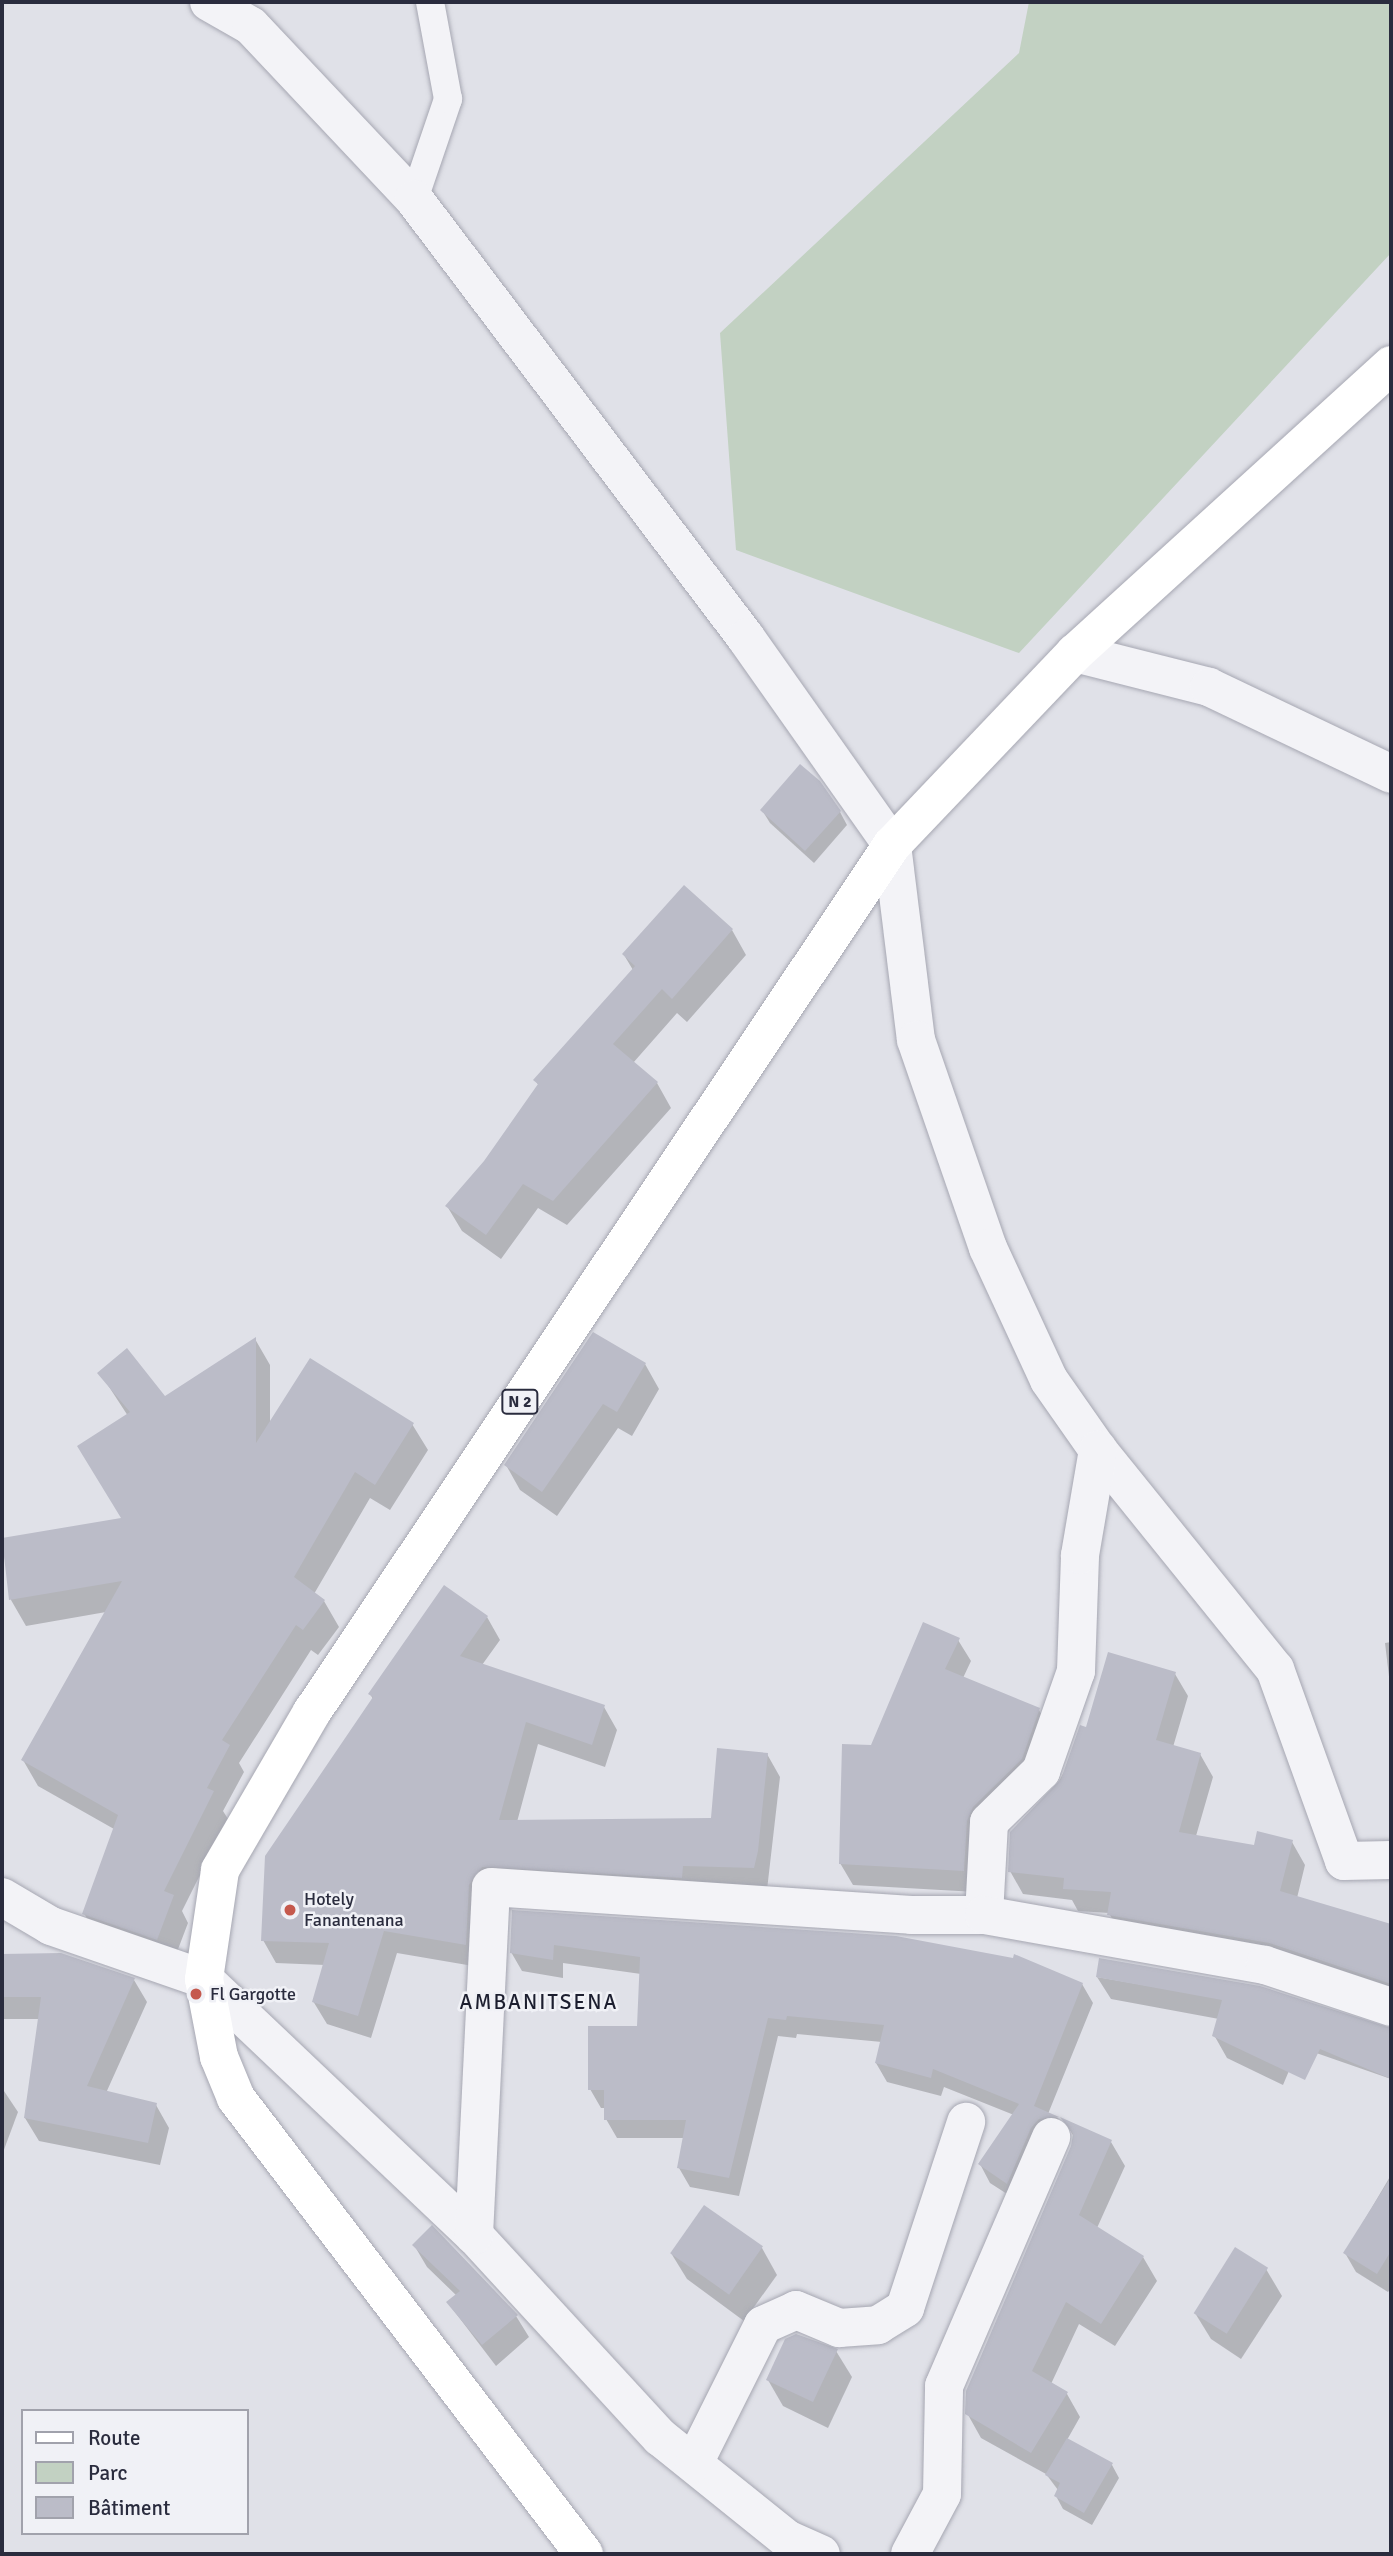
<!DOCTYPE html>
<html>
<head>
<meta charset="utf-8">
<style>
  body { margin:0 }
  #map { position:relative; width:1393px; height:2556px; overflow:hidden; background:#e0e1e8; font-family:Signika,sans-serif }
  div>[style] { position:absolute }
  .green>* { inset:0; background:#c2d1c2 }
  .shadow>* { inset:0; background:#0003 }
  .building>* { inset:0; background:#bbbcc8; transform-origin:0 0 }
  .roads { filter:drop-shadow(0 0 2px #a6a7b2) drop-shadow(0 0 2px #a6a7b2) }
  .lane>* { height:28px; margin:-14px; padding:0 14px; transform-origin:14px; border-radius:14px; background:#f3f3f7 }
  .street>* { height:38px; margin:-19px; padding:0 19px; transform-origin:19px; border-radius:19px; background:#f3f3f7 }
  .primary>* { height:38px; margin:-19px; padding:0 19px; transform-origin:19px; border-radius:19px; background:#fff }
  .dots>* { width:19px; height:19px; translate:-50% -50%; box-sizing:border-box; border:4px solid #f0f1f6; border-radius:50% }
  span { translate:-50% -50%; white-space:nowrap; text-align:center; line-height:1.15; -webkit-text-stroke:5px #f0f1f6; paint-order:stroke }
  .shield-label span { padding:2px 5px; background:#f0f1f6; border:2px solid; border-radius:5px; -webkit-text-stroke-width:0 }
  .shield-label { font-size:16px; color:#2a2c3e; font-weight:700 }
  .poi-label { font-size:18px; color:#2a2c3e }
  .left { translate:0 -50%; text-align:left }
  .quarter-label { font-size:21px; color:#1c1e2f; letter-spacing:2px }
  .frame { position:absolute; inset:0; border:4px solid #2a2c3e; pointer-events:none }
  .legend { position:absolute; left:21px; top:2409px; width:228px; height:126px; box-sizing:border-box; background:#f0f1f6; border:2px solid #a1a2ac; margin:0; padding:9px 12px; list-style:none; font-size:21px; color:#2a2c3e }
  .legend li { display:flex; align-items:center; gap:14px; height:35px }
  .legend b { width:35px; border:2px solid #a1a2ac }
</style>
</head>
<body>
<div id="map">
  <div class="green">
    <i style="clip-path:polygon(1029px 2px,1391px 2px,1391px 253px,1019px 653px,736px 550px,720px 333px,1019px 53px)"></i>
  </div>
  <div class="shadow">
    <i style="clip-path:polygon(762px 810px,840px 812px,847px 825px,814px 863px,770px 823px)"></i>
    <i style="clip-path:polygon(732px 930px,746px 955px,687px 1022px,677px 1013px,633px 1063px,657px 1083px,671px 1108px,567px 1225px,538px 1208px,501px 1259px,462px 1231px,447px 1206px,485px 1162px,539px 1086px,535px 1080px,633px 970px,624px 955px)"></i>
    <i style="clip-path:polygon(255px 1339px,270px 1365px,270px 1424px,412px 1424px,428px 1450px,390px 1510px,370px 1498px,314px 1594px,324px 1601px,339px 1627px,318px 1655px,311px 1650px,239px 1763px,244px 1772px,223px 1811px,228px 1819px,182px 1911px,188px 1923px,172px 1965px,99px 1940px,84px 1913px,114px 1829px,38px 1786px,23px 1760px,106px 1612px,26px 1626px,11px 1600px,2px 1540px,123px 1519px,128px 1416px,100px 1373px,165px 1398px)"></i>
    <i style="clip-path:polygon(645px 1364px,659px 1389px,632px 1436px,618px 1428px,557px 1516px,520px 1490px,506px 1465px)"></i>
    <i style="clip-path:polygon(487px 1617px,500px 1640px,482px 1665px,604px 1707px,617px 1730px,605px 1767px,538px 1744px,517px 1822px,712px 1820px,767px 1754px,780px 1777px,767px 1890px,495px 1889px,479px 1967px,397px 1953px,371px 2038px,327px 2024px,313px 2001px,325px 1965px,276px 1963px,263px 1940px,373px 1699px,370px 1694px)"></i>
    <i style="clip-path:polygon(958px 1640px,971px 1661px,963px 1678px,1039px 1710px,1051px 1731px,976px 1892px,853px 1885px,840px 1863px,872px 1747px)"></i>
    <i style="clip-path:polygon(1391px 1642px,1391px 1693px,1385px 1643px)"></i>
    <i style="clip-path:polygon(1175px 1674px,1188px 1696px,1173px 1747px,1200px 1754px,1213px 1777px,1196px 1836px,1255px 1847px,1292px 1842px,1305px 1865px,1297px 1898px,1391px 1926px,1391px 2002px,1122px 1937px,1109px 1913px,1078px 1911px,1072px 1900px,1023px 1894px,1010px 1871px,1087px 1730px)"></i>
    <i style="clip-path:polygon(513px 1912px,1082px 1984px,1093px 2003px,1048px 2114px,1058px 2118px,1068px 2135px,1018px 2201px,990px 2183px,980px 2164px,1014px 2115px,944px 2087px,941px 2096px,887px 2082px,876px 2063px,882px 2042px,797px 2034px,796px 2038px,778px 2036px,739px 2196px,690px 2187px,679px 2168px,684px 2138px,617px 2138px,606px 2119px,606px 2108px,601px 2108px,590px 2089px,639px 2028px,641px 1974px,563px 1963px,563px 1978px,522px 1971px,511px 1952px)"></i>
    <i style="clip-path:polygon(2px 1955px,61px 1955px,134px 1980px,147px 2002px,106px 2093px,156px 2105px,169px 2128px,160px 2165px,39px 2141px,25px 2118px,40px 2019px,2px 2019px)"></i>
    <i style="clip-path:polygon(1097px 1977px,1391px 2028px,1391px 2079px,1299px 2047px,1283px 2085px,1227px 2058px,1214px 2035px,1219px 2019px,1111px 1999px)"></i>
    <i style="clip-path:polygon(2px 2088px,18px 2112px,2px 2155px)"></i>
    <i style="clip-path:polygon(1065px 2121px,1111px 2142px,1125px 2166px,1097px 2228px,1143px 2257px,1157px 2281px,1115px 2346px,1079px 2324px,1051px 2384px,1067px 2394px,1080px 2417px,1067px 2440px,1112px 2465px,1119px 2478px,1092px 2525px,1063px 2509px,1056px 2496px,1058px 2490px,1046px 2474px,981px 2438px,967px 2413px,1073px 2145px,1074px 2137px)"></i>
    <i style="clip-path:polygon(1391px 2175px,1391px 2288px,1388px 2292px,1356px 2272px,1345px 2253px)"></i>
    <i style="clip-path:polygon(414px 2245px,516px 2316px,529px 2337px,496px 2366px,448px 2303px,457px 2296px,427px 2267px)"></i>
    <i style="clip-path:polygon(762px 2248px,777px 2275px,744px 2321px,687px 2279px,671px 2253px)"></i>
    <i style="clip-path:polygon(1266px 2269px,1282px 2296px,1241px 2359px,1211px 2339px,1195px 2313px)"></i>
    <i style="clip-path:polygon(836px 2351px,852px 2377px,828px 2428px,783px 2406px,768px 2380px)"></i>
  </div>
  <div class="building">
    <i style="clip-path:polygon(800px 764px,820px 781px,841px 811px,805px 851px,760px 810px)"></i>
    <i style="clip-path:polygon(684px 885px,733px 929px,672px 999px,662px 989px,613px 1044px,658px 1082px,553px 1201px,523px 1184px,486px 1235px,445px 1206px,484px 1161px,538px 1084px,533px 1080px,635px 966px,622px 954px)"></i>
    <i style="clip-path:polygon(593px 1332px,646px 1363px,617px 1412px,603px 1404px,542px 1492px,504px 1465px)"></i>
    <i style="clip-path:polygon(256px 1337px,256px 1443px,310px 1358px,414px 1423px,375px 1485px,355px 1472px,294px 1577px,325px 1600px,303px 1630px,296px 1625px,222px 1740px,230px 1745px,207px 1788px,214px 1791px,164px 1891px,174px 1895px,157px 1940px,82px 1914px,118px 1815px,21px 1760px,122px 1581px,9px 1600px,2px 1538px,121px 1518px,77px 1446px,130px 1412px,97px 1373px,127px 1348px,165px 1396px)"></i>
    <i style="clip-path:polygon(444px 1585px,488px 1616px,460px 1656px,605px 1705px,592px 1745px,526px 1722px,499px 1820px,711px 1818px,717px 1748px,768px 1753px,758px 1851px,754px 1868px,683px 1866px,682px 1878px,482px 1867px,469px 1885px,466px 1945px,384px 1931px,358px 2016px,312px 2002px,329px 1943px,261px 1941px,265px 1856px,373px 1697px,368px 1694px)"></i>
    <i style="clip-path:polygon(923px 1622px,960px 1638px,945px 1669px,1040px 1708px,1022px 1759px,973px 1807px,967px 1821px,964px 1871px,839px 1864px,842px 1744px,871px 1745px)"></i>
    <i style="clip-path:polygon(1108px 1652px,1176px 1672px,1156px 1740px,1201px 1753px,1179px 1832px,1254px 1845px,1257px 1831px,1293px 1840px,1280px 1891px,1391px 1924px,1391px 1984px,1269px 1943px,1107px 1915px,1111px 1892px,1063px 1889px,1064px 1878px,1008px 1872px,1010px 1832px,1061px 1779px,1080px 1725px,1086px 1727px)"></i>
    <i style="clip-path:polygon(512px 1910px,896px 1936px,1013px 1958px,1014px 1954px,1083px 1983px,1034px 2106px,1059px 2117px,1039px 2119px,1031px 2128px,1007px 2184px,978px 2164px,1019px 2104px,933px 2069px,931px 2078px,875px 2063px,884px 2025px,787px 2016px,786px 2020px,768px 2018px,729px 2178px,677px 2168px,686px 2120px,604px 2120px,604px 2090px,588px 2090px,588px 2026px,637px 2026px,640px 1957px,554px 1945px,553px 1960px,510px 1953px)"></i>
    <i style="clip-path:polygon(61px 1953px,135px 1978px,87px 2086px,157px 2103px,148px 2143px,24px 2118px,41px 1997px,2px 1997px,2px 1954px)"></i>
    <i style="clip-path:polygon(1099px 1958px,1260px 1986px,1391px 2028px,1391px 2079px,1320px 2049px,1305px 2080px,1212px 2036px,1222px 2000px,1096px 1977px)"></i>
    <i style="clip-path:polygon(1060px 2117px,1112px 2140px,1079px 2215px,1144px 2256px,1101px 2324px,1066px 2302px,1032px 2371px,1068px 2392px,1031px 2453px,965px 2414px,966px 2391px,1071px 2146px,1073px 2134px)"></i>
    <i style="clip-path:polygon(1391px 2177px,1391px 2251px,1377px 2274px,1343px 2253px)"></i>
    <i style="left:704px;top:2205px;width:72px;height:59px;rotate:35deg"></i>
    <i style="clip-path:polygon(432px 2225px,518px 2315px,482px 2345px,446px 2302px,460px 2291px,412px 2245px)"></i>
    <i style="left:1235px;top:2247px;width:39px;height:78px;rotate:32deg"></i>
    <i style="clip-path:polygon(796px 2334px,838px 2349px,813px 2402px,766px 2380px,785px 2339px)"></i>
    <i style="clip-path:polygon(1067px 2438px,1113px 2463px,1084px 2513px,1054px 2496px,1060px 2483px,1045px 2475px)"></i>
  </div>
  <div class="roads">
    <div class="lane">
      <i style="left:414px;top:199px;width:106px;rotate:-71.2deg"></i>
      <i style="left:448px;top:99px;width:99px;rotate:-100.5deg"></i>
    </div>
    <div class="street">
      <i style="left:209px;top:2px;width:48px;rotate:29.7deg"></i>
      <i style="left:251px;top:26px;width:238px;rotate:46.7deg"></i>
      <i style="left:414px;top:199px;width:550px;rotate:52.9deg"></i>
      <i style="left:746px;top:638px;width:253px;rotate:54.8deg"></i>
      <i style="left:892px;top:845px;width:196px;rotate:83deg"></i>
      <i style="left:916px;top:1040px;width:220px;rotate:70.9deg"></i>
      <i style="left:988px;top:1248px;width:145px;rotate:65.2deg"></i>
      <i style="left:1049px;top:1380px;width:85px;rotate:55deg"></i>
      <i style="left:1098px;top:1450px;width:282px;rotate:51.1deg"></i>
      <i style="left:1275px;top:1669px;width:204px;rotate:70.2deg"></i>
      <i style="left:1344px;top:1861px;width:47px;rotate:-1.2deg"></i>
      <i style="left:1075px;top:653px;width:138px;rotate:14.2deg"></i>
      <i style="left:1209px;top:687px;width:202px;rotate:25.5deg"></i>
      <i style="left:2px;top:1897px;width:57px;rotate:30.6deg"></i>
      <i style="left:51px;top:1926px;width:162px;rotate:19.1deg"></i>
      <i style="left:204px;top:1979px;width:372px;rotate:43.5deg"></i>
      <i style="left:474px;top:2235px;width:275px;rotate:47.4deg"></i>
      <i style="left:660px;top:2437px;width:163px;rotate:38.8deg"></i>
      <i style="left:787px;top:2539px;width:37px;rotate:24deg"></i>
      <i style="left:984px;top:1915px;width:93px;rotate:-86.9deg"></i>
      <i style="left:989px;top:1822px;width:73px;rotate:-44.4deg"></i>
      <i style="left:1041px;top:1771px;width:106px;rotate:-70.7deg"></i>
      <i style="left:1076px;top:1671px;width:116px;rotate:-88deg"></i>
      <i style="left:1080px;top:1555px;width:107px;rotate:-80.3deg"></i>
      <i style="left:474px;top:2235px;width:348px;rotate:-87.2deg"></i>
      <i style="left:491px;top:1887px;width:421px;rotate:3.8deg"></i>
      <i style="left:911px;top:1915px;width:73px"></i>
      <i style="left:984px;top:1915px;width:285px;rotate:10.1deg"></i>
      <i style="left:1265px;top:1965px;width:133px;rotate:18.4deg"></i>
      <i style="left:694px;top:2463px;width:154px;rotate:-63.4deg"></i>
      <i style="left:763px;top:2325px;width:36px;rotate:-24deg"></i>
      <i style="left:796px;top:2310px;width:47px;rotate:22.7deg"></i>
      <i style="left:839px;top:2328px;width:39px;rotate:-4deg"></i>
      <i style="left:878px;top:2325px;width:32px;rotate:-32deg"></i>
      <i style="left:905px;top:2308px;width:196px;rotate:-71.8deg"></i>
      <i style="left:910px;top:2554px;width:68px;rotate:-61.9deg"></i>
      <i style="left:942px;top:2494px;width:108px;rotate:-88.9deg"></i>
      <i style="left:944px;top:2386px;width:271px;rotate:-66.7deg"></i>
    </div>
    <div class="primary">
      <i style="left:584px;top:2554px;width:574px;rotate:-127.35deg"></i>
      <i style="left:236px;top:2098px;width:44px;rotate:-112.5deg"></i>
      <i style="left:219px;top:2057px;width:79px;rotate:-100.9deg"></i>
      <i style="left:204px;top:1979px;width:110px;rotate:-81.6deg"></i>
      <i style="left:220px;top:1870px;width:183px;rotate:-59.8deg"></i>
      <i style="left:312px;top:1712px;width:1043px;rotate:-56.22deg"></i>
      <i style="left:892px;top:845px;width:265px;rotate:-46.4deg"></i>
      <i style="left:1075px;top:653px;width:428px;rotate:-42.3deg"></i>
    </div>
  </div>
  <div class="dots">
    <i style="left:290px;top:1910px;background:#c5594d"></i>
    <i style="left:196px;top:1994px;background:#c5594d"></i>
  </div>
  <div class="shield-label">
    <span style="left:520px;top:1402px">N 2</span>
  </div>
  <div class="poi-label">
    <span class="left" style="left:304px;top:1910px">Hotely<br>Fanantenana</span>
    <span class="left" style="left:210px;top:1994px">Fl Gargotte</span>
  </div>
  <div class="quarter-label">
    <span style="left:539px;top:2002px">AMBANITSENA</span>
  </div>
  <div class="frame"></div>
  <ul class="legend">
  <li><b style="height:9px;background:#fff"></b>Route</li>
  <li><b style="height:19px;background:#c2d1c2"></b>Parc</li>
  <li><b style="height:19px;background:#bbbcc8"></b>Bâtiment</li>
  </ul>
</div>
</body>
</html>
